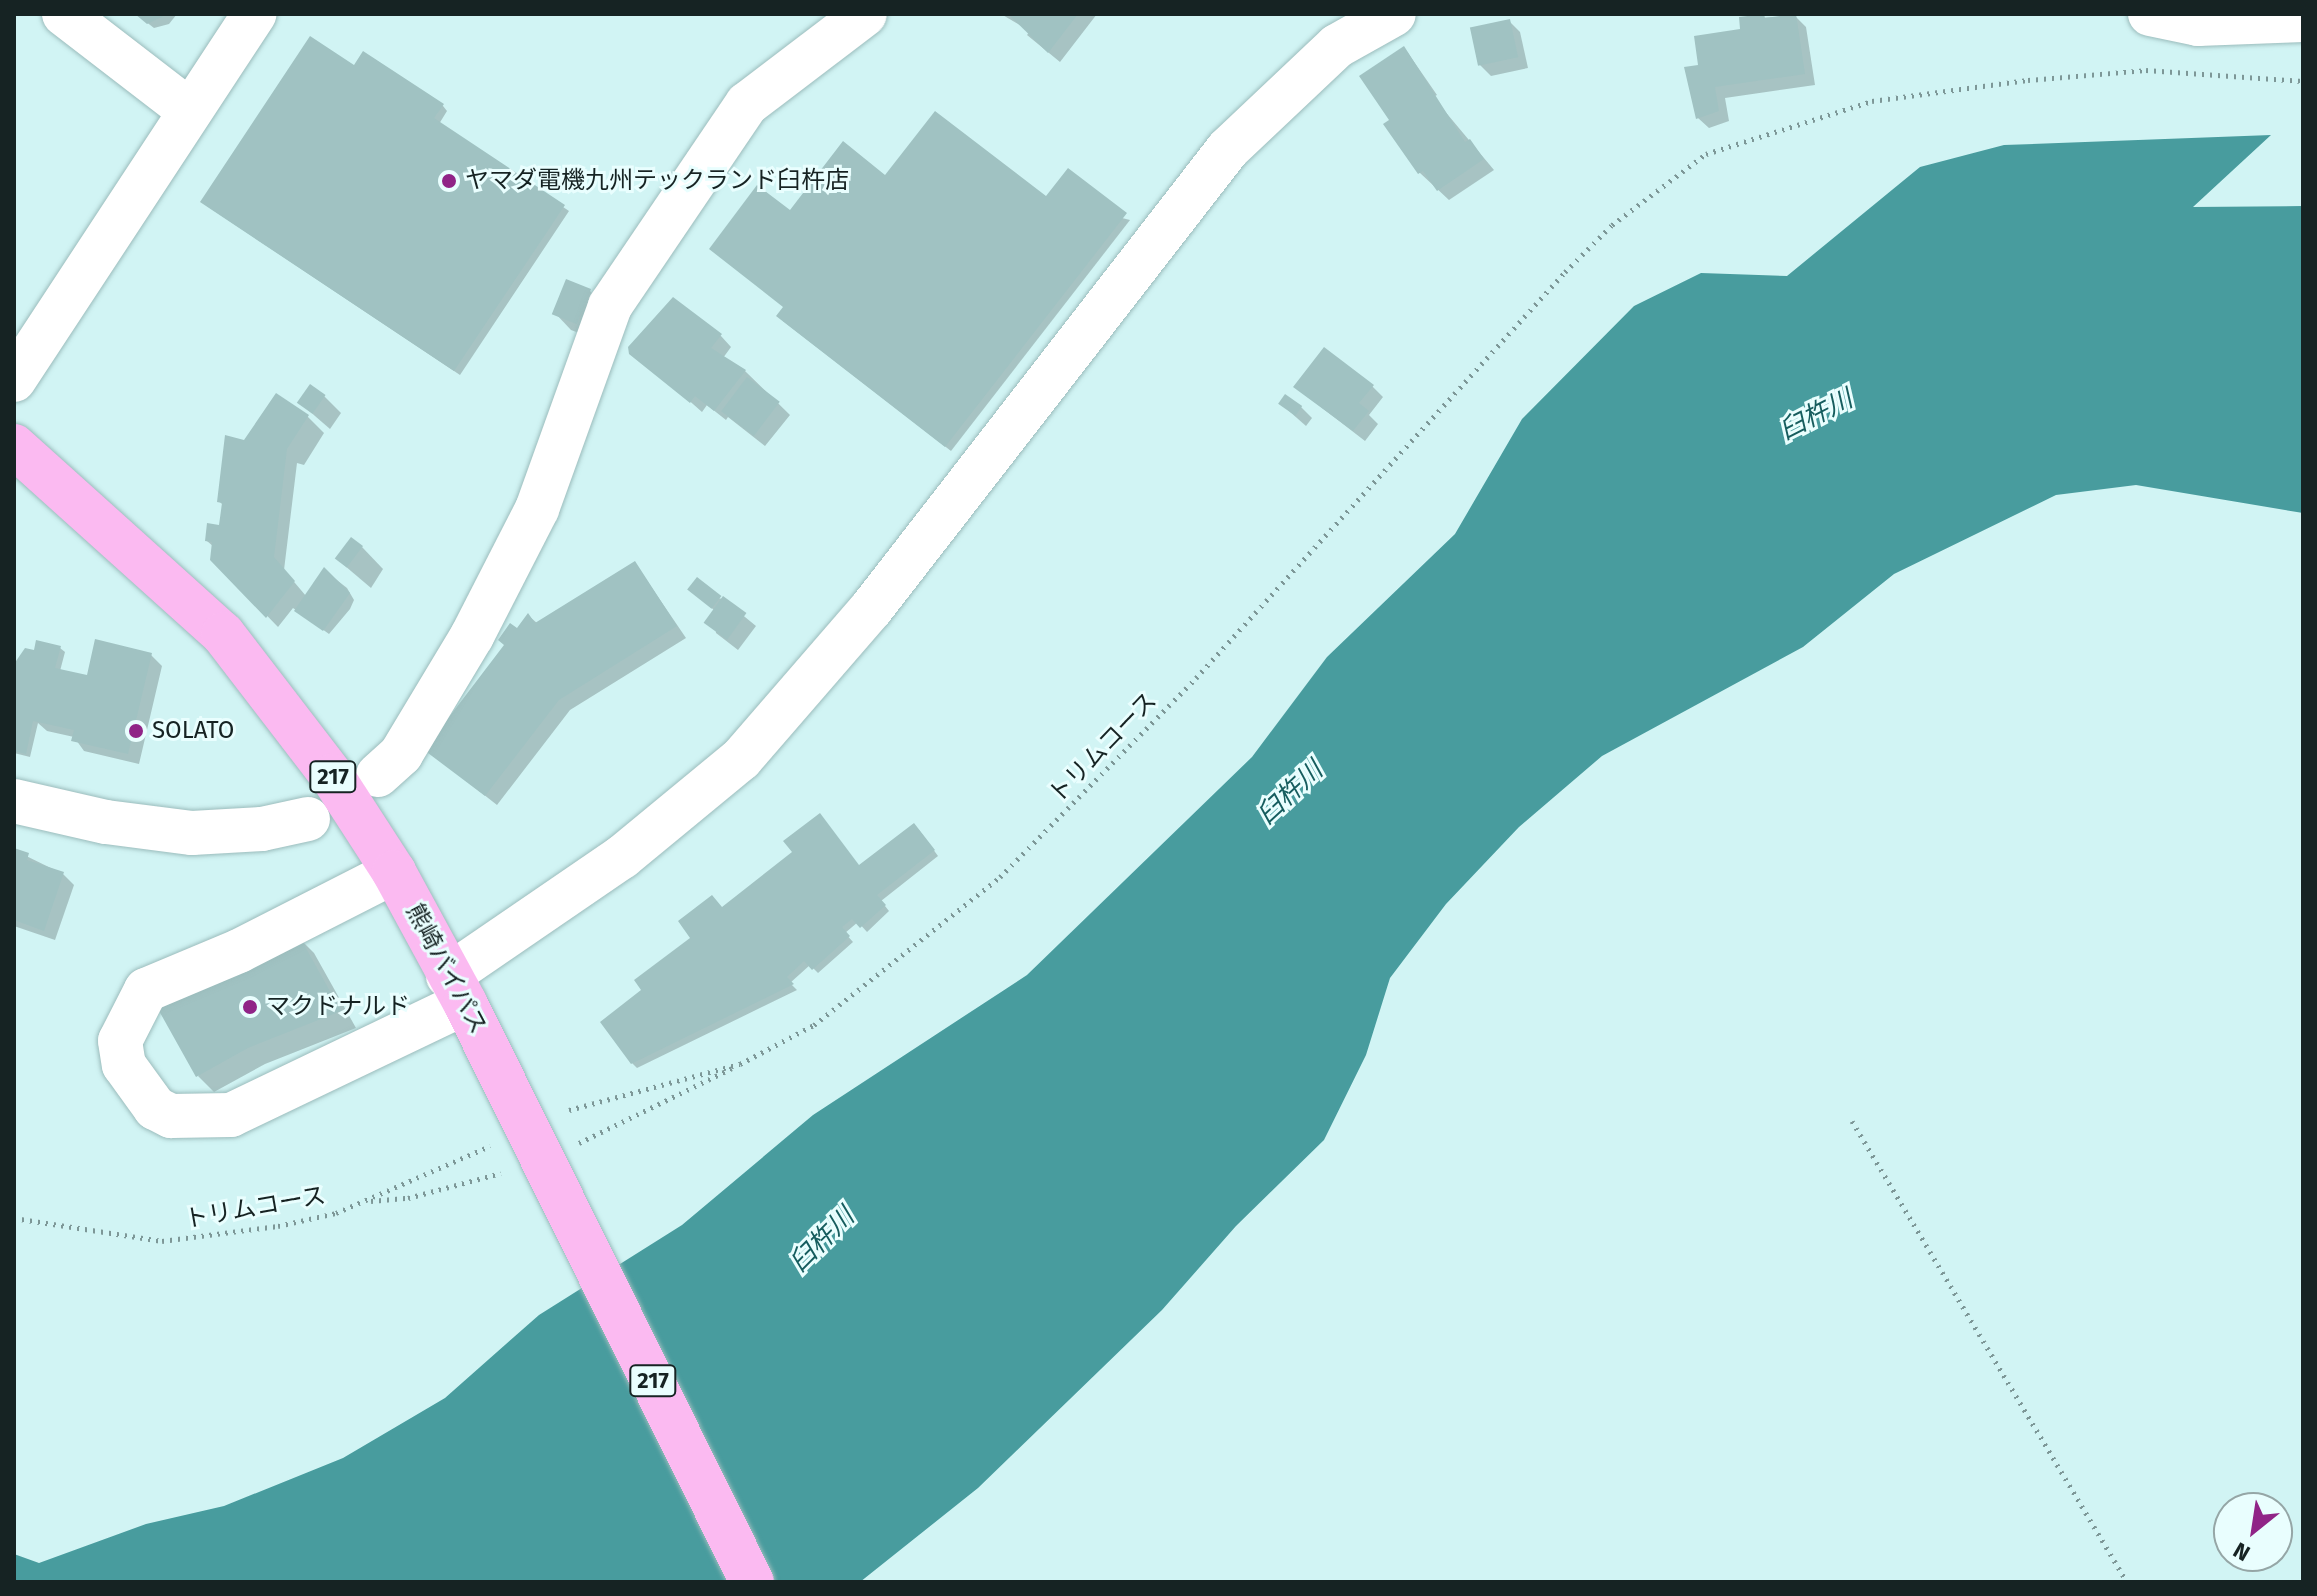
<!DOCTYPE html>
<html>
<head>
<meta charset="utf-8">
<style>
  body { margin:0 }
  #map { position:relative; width:2317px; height:1596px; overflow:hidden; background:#d1f4f4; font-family:"Fira Sans","Noto Sans JP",sans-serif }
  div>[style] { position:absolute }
  .water>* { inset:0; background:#489c9e }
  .shadow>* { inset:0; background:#0003 }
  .building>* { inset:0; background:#a0c2c2; transform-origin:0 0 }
  .path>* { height:5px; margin-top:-2.5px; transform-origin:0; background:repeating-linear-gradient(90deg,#7d9797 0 2px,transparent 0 8px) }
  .roads { filter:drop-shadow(0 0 2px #9bbcbc) drop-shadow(0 0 2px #9bbcbc) }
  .minor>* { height:44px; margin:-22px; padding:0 22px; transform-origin:22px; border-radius:22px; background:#fff }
  .highway>* { height:44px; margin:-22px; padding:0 22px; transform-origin:22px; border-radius:22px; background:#fbbaf1 }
  .dots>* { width:22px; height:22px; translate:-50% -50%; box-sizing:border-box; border:4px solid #e9fefe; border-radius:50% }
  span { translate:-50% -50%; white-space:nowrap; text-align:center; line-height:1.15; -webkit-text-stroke:6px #e9fefe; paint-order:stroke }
  .shield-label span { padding:2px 6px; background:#e9fefe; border:2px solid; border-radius:6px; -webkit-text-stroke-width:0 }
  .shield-label { font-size:22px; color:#162323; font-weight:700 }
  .poi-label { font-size:24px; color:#162323 }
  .left { translate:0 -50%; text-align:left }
  .street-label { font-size:24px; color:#162323 }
  .water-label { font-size:26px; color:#165d5e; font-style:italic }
  .frame { position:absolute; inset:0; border:16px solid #162323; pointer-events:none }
  .north { position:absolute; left:2213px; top:1492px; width:80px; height:80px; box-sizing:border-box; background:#e9fefe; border:2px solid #95a6a6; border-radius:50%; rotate:210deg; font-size:22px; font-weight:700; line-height:32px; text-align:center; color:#162323 }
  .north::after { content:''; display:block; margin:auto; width:28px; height:36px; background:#902487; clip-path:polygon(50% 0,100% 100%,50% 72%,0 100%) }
</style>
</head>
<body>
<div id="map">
  <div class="water">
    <i style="clip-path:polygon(2271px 135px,2193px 207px,2303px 206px,2303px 513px,2136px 485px,2056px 495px,1894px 574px,1803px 647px,1602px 756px,1519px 827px,1446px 904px,1390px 978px,1366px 1055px,1324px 1140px,1236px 1226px,1162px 1310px,978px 1488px,860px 1582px,14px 1582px,14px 1554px,39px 1563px,146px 1524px,224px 1506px,343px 1458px,445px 1398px,539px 1315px,682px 1225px,813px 1115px,1027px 975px,1252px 757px,1327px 657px,1455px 534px,1522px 419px,1634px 306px,1701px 273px,1787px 276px,1920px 167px,2004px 145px)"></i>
  </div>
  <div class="shadow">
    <i style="clip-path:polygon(136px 14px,177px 14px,169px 24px,154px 28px)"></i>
    <i style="clip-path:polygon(1001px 14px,1097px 14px,1060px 62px,1027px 35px,1030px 31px)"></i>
    <i style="clip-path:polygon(1795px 16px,1806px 27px,1815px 85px,1725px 98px,1729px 121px,1709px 128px,1698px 118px,1700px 67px,1743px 31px,1741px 19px)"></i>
    <i style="clip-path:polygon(1509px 21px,1520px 32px,1528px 68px,1491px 76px,1480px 65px)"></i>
    <i style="clip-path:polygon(1408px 53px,1437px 95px,1433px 97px,1494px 170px,1449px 200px,1420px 173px,1386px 124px,1392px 120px)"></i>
    <i style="clip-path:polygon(355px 68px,443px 106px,447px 111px,439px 124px,569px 211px,460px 375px,207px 206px)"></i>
    <i style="clip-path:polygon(1046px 199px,1130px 220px,951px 451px,783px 321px,790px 213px)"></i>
    <i style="clip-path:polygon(567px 282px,590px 291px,607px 308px,595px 339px,571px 330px,555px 313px)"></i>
    <i style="clip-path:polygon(674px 300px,721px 336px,731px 347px,723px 358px,745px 371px,790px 415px,765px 446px,728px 417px,726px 420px,707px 405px,702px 412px,641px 358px)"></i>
    <i style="clip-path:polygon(1372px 386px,1383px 397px,1369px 415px,1378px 424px,1365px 441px,1295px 387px)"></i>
    <i style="clip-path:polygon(324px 396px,341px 413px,330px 429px,300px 403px)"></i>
    <i style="clip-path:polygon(1281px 404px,1301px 407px,1312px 418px,1306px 426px)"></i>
    <i style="clip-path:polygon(307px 416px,324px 433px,304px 465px,297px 463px,284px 570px,306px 596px,324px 570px,347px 588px,354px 600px,350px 609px,329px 634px,293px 608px,278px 627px,212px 559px,214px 547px,207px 541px,221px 527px,224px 506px,219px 501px,245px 441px)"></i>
    <i style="clip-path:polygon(362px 547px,383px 569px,371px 588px,338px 560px)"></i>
    <i style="clip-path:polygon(635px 563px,686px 638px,570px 710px,497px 805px,427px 750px,529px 616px,538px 624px)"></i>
    <i style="clip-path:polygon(695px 594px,723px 599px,756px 626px,738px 650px,716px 633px,714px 610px)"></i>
    <i style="clip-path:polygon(60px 648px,65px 652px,60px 671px,88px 677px,151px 655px,162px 666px,139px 764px,84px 751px,74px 737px,47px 731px,38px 723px,30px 757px,14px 753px,14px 668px,35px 652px)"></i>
    <i style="clip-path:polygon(919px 830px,938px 856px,881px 901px,889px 911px,867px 932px,858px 922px,845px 933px,853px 942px,818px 973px,810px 965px,790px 983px,797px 990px,637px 1068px,632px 1063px,644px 991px,722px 909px,859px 867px)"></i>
    <i style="clip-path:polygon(14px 850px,63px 874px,74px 885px,55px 940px,14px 926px)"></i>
    <i style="clip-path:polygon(298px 937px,314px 953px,356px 1028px,265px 1064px,214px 1092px,198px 1076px)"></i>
  </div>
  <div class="building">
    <i style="clip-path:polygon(135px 14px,168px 14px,147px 24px)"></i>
    <i style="clip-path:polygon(1008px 14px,1078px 14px,1048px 53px)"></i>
    <i style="clip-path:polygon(1764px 14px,1765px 18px,1796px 14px,1805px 74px,1715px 87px,1719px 111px,1696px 119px,1684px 67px,1698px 65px,1694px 36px,1740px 29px,1739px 17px)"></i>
    <i style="left:1510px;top:19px;width:39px;height:41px;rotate:78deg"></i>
    <i style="clip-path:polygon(310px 36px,354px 65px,363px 51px,444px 104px,434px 118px,565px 205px,454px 371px,200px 202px)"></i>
    <i style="clip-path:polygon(1404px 46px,1465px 142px,1470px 139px,1484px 159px,1437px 191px,1423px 171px,1418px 174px,1383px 124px,1389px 120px,1359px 76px)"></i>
    <i style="clip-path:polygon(935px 111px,1046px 196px,1068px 168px,1127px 213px,945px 447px,776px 316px,783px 307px,709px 249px,757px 185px,790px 210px,843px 141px,885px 175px)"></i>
    <i style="left:566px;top:279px;width:27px;height:38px;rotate:22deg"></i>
    <i style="clip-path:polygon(673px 297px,722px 334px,711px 348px,746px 370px,714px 411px,695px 396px,690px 403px,629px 354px,628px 347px)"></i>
    <i style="clip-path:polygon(1324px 347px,1374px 385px,1359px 403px,1369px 411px,1353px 431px,1293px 387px)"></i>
    <i style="left:747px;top:377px;width:41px;height:43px;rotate:37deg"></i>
    <i style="left:310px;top:384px;width:19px;height:23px;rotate:35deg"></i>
    <i style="clip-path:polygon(276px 393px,309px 415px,287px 449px,274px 557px,295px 581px,266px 618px,210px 560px,212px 542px,205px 541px,207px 523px,219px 525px,222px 503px,217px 502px,225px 435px,244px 440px)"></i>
    <i style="left:1285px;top:394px;width:21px;height:12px;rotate:35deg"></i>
    <i style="left:351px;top:537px;width:15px;height:27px;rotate:37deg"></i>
    <i style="clip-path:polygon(635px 561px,677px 626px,559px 700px,485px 796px,424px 750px,504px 645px,498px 640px,510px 623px,517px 628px,528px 613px,535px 623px)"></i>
    <i style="clip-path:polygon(324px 567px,350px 593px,323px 631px,294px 611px)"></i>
    <i style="left:697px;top:577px;width:31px;height:16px;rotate:38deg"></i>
    <i style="left:723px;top:596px;width:29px;height:33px;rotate:36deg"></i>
    <i style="clip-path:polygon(95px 639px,152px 653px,128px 754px,71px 741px,74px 730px,33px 721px,26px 754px,14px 751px,14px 664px,25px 648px,34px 650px,36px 640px,61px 646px,55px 668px,87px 675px)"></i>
    <i style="clip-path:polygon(820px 813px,859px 865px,914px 823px,935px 850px,877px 895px,886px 905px,860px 928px,852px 919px,842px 927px,850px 936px,812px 970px,804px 961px,787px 977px,794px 984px,631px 1064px,600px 1022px,641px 990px,634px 980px,690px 938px,678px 921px,712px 895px,722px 907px,792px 852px,783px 841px)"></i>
    <i style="clip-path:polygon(14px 848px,29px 853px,27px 860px,64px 872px,44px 931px,14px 920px)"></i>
    <i style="clip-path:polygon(298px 934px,341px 1011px,248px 1048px,196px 1077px,158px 1009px)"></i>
  </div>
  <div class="path">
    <i style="left:569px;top:1110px;width:177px;rotate:-15.1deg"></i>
    <i style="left:740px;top:1064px;width:84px;rotate:-27.8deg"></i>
    <i style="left:814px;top:1025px;width:238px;rotate:-38.5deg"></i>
    <i style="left:1000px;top:877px;width:279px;rotate:-45.4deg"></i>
    <i style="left:1196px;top:678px;width:549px;rotate:-47.73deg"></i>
    <i style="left:1565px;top:272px;width:66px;rotate:-45deg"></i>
    <i style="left:1612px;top:225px;width:118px;rotate:-37.1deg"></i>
    <i style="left:1706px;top:154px;width:174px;rotate:-17.7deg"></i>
    <i style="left:1872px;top:101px;width:157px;rotate:-7.7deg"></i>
    <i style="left:2028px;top:80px;width:118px;rotate:-4.8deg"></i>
    <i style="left:2146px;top:70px;width:157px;rotate:4deg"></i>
    <i style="left:1852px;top:1121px;width:537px;rotate:59.18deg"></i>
    <i style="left:579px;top:1143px;width:170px;rotate:-26.1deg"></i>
    <i style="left:371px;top:1201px;width:37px;rotate:-5deg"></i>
    <i style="left:408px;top:1198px;width:96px;rotate:-15deg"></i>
    <i style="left:14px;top:1218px;width:150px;rotate:8.8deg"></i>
    <i style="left:162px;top:1241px;width:117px;rotate:-7.4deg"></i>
    <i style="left:278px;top:1226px;width:59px;rotate:-12.6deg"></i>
    <i style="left:336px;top:1213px;width:168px;rotate:-23.5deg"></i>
  </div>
  <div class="roads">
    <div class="minor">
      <i style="left:64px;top:14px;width:159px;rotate:37.6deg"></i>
      <i style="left:2150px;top:14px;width:49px;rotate:11.8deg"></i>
      <i style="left:2198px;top:24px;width:105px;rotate:-2.2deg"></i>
      <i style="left:14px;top:380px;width:438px;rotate:-56.7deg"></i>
      <i style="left:378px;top:775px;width:31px;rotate:-42deg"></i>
      <i style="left:401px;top:754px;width:138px;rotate:-59deg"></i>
      <i style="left:472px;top:636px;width:143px;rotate:-62.9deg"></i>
      <i style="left:537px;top:509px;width:216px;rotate:-70.2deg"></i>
      <i style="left:610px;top:306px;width:244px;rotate:-55.9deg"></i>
      <i style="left:747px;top:104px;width:148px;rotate:-37.3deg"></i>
      <i style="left:14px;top:801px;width:94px;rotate:12.9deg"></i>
      <i style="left:106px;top:822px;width:87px;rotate:7.3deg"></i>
      <i style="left:192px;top:833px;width:70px;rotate:-3.3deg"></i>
      <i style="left:262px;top:829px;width:47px;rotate:-12.3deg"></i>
      <i style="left:394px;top:872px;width:174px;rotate:153deg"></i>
      <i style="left:239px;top:951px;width:101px;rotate:157.2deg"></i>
      <i style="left:146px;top:990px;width:57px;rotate:117deg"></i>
      <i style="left:120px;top:1041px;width:24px;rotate:81deg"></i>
      <i style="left:124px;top:1065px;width:53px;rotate:54.2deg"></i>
      <i style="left:155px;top:1108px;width:18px;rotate:27deg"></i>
      <i style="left:171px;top:1116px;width:60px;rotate:-1deg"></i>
      <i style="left:231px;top:1115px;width:259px;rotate:-25.6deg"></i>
      <i style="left:448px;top:976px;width:211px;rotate:-34.4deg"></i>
      <i style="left:622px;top:857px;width:154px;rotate:-39.5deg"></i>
      <i style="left:741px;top:759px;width:198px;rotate:-49.1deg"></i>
      <i style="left:871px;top:609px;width:582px;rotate:-52.19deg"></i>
      <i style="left:1228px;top:149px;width:150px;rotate:-43.4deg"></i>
      <i style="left:1337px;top:46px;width:65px;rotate:-29.3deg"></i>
    </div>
    <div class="highway">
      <i style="left:14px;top:446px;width:281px;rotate:42deg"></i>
      <i style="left:223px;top:634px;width:179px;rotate:52.5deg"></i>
      <i style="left:332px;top:776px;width:114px;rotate:57.1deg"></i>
      <i style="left:394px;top:872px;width:149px;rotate:61.5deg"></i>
      <i style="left:465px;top:1003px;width:646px;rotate:63.63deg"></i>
    </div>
  </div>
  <div class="dots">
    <i style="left:449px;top:181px;background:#902487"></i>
    <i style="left:136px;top:731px;background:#902487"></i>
    <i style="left:250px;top:1007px;background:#902487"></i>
  </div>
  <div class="shield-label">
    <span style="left:333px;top:777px">217</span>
    <span style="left:653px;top:1381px">217</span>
  </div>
  <div class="poi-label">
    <span class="left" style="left:465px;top:181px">ヤマダ電機九州テックランド臼杵店</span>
    <span class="left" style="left:152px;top:731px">SOLATO</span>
    <span class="left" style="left:266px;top:1007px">マクドナルド</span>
  </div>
  <div class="street-label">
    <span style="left:1103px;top:748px;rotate:-46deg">トリムコース</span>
    <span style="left:446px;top:969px;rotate:62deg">熊崎バイパス</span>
    <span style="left:255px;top:1208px;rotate:-10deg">トリムコース</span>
  </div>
  <div class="water-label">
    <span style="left:1816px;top:415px;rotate:-27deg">臼杵川</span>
    <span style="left:1290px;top:793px;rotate:-43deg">臼杵川</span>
    <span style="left:822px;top:1240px;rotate:-45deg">臼杵川</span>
  </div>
  <div class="frame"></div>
  <div class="north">N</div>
</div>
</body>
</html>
